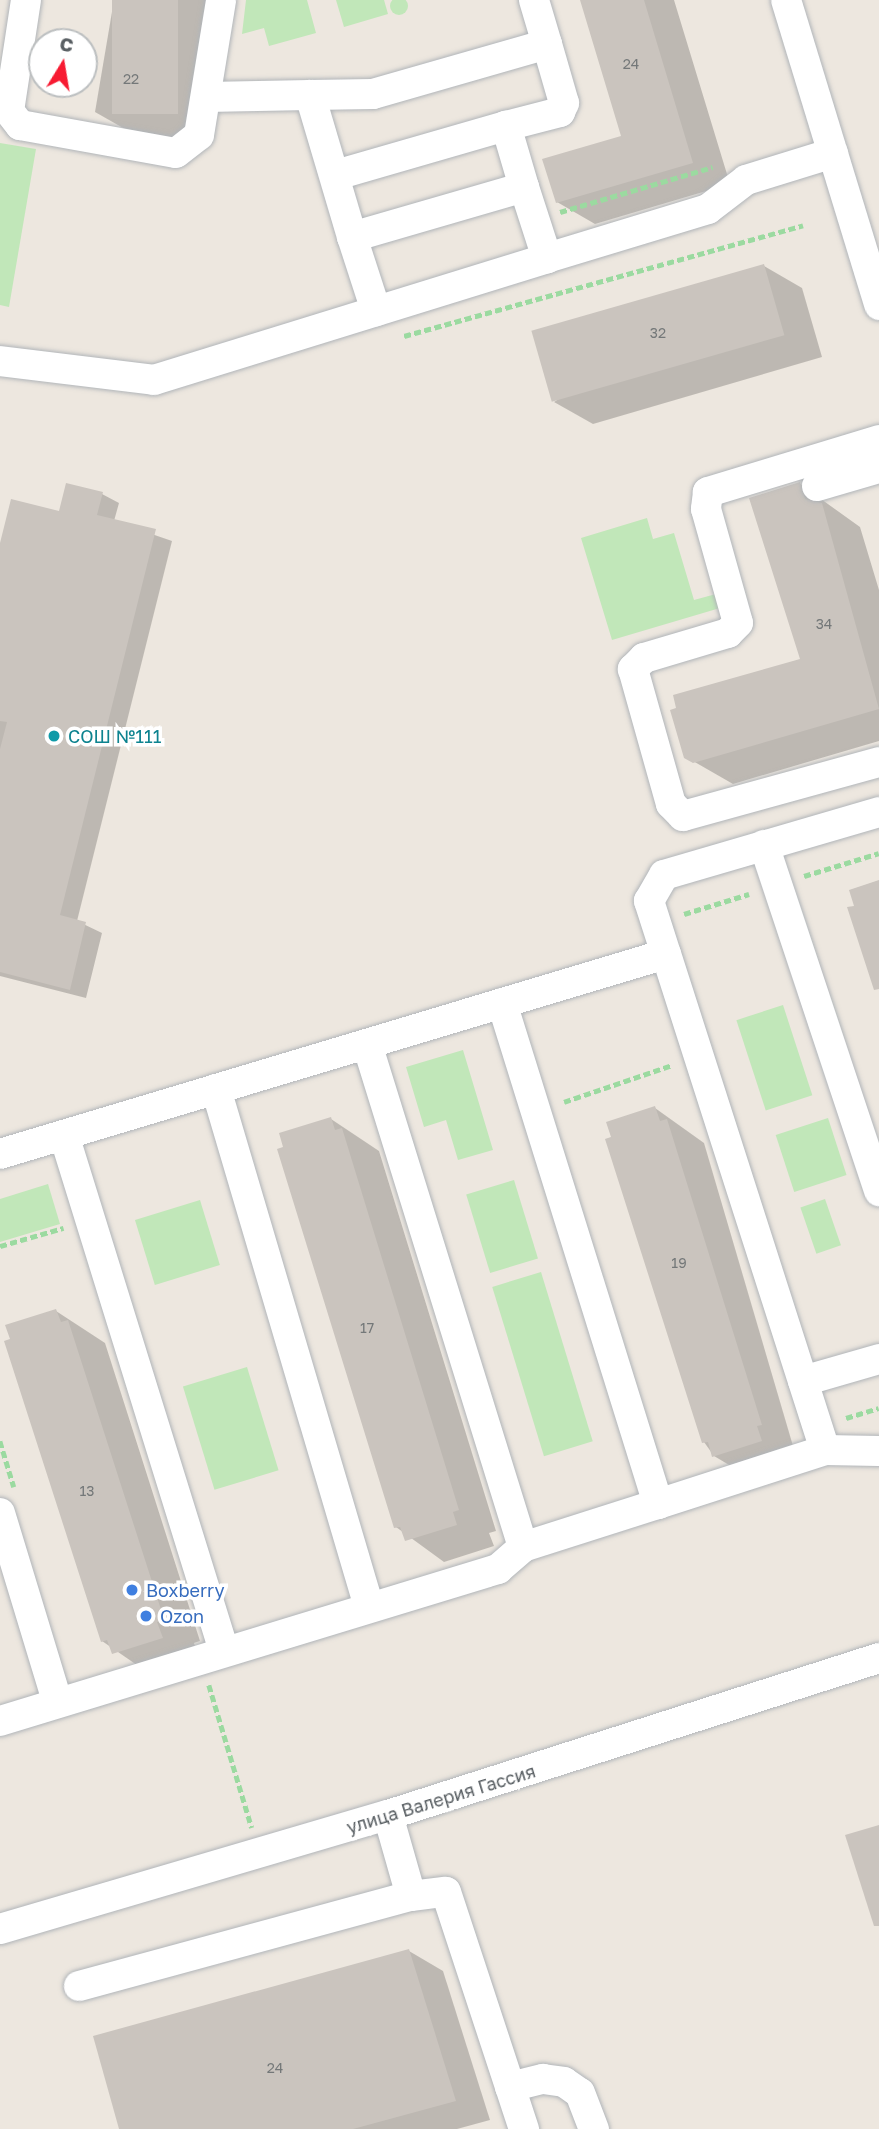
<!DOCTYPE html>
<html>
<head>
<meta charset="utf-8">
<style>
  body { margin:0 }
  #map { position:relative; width:879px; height:2129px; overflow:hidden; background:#ede7df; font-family:"Golos Text",sans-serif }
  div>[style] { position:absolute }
  .green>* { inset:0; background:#c1e7b9; transform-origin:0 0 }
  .round { border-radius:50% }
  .shadow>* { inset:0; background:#0003 }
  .building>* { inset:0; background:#cac4be; transform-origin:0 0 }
  .path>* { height:4.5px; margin-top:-2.25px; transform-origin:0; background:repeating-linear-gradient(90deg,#9bdaa0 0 7px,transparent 0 10.5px) }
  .roads { filter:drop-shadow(0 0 2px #b1b5b9) drop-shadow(0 0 2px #b1b5b9) }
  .minor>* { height:30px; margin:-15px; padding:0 15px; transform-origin:15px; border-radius:15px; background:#fff }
  .dots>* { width:19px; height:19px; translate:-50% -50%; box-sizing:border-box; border:4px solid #fff; border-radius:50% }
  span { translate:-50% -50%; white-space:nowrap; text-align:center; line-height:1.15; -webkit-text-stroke:7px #fff; paint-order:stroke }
  .number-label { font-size:14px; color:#747879 }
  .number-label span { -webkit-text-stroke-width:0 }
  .culture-label { font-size:18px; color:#0d838f }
  .left { translate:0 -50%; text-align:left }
  .shop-label { font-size:18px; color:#366cbe }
  .street-label { font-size:18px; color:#585e62 }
  .north { position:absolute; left:28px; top:28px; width:70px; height:70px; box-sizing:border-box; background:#fff; border:2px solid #bcbfc0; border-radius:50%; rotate:11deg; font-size:19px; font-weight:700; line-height:28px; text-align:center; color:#585e62 }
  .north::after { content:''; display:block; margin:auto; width:24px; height:32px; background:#f71b32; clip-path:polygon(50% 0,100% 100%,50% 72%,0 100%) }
</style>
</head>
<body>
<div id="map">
  <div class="green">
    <i class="round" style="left:390px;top:-3px;width:18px;height:18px"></i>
    <i style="clip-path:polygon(246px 0,307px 0,316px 33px,269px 46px,264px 28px,242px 34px)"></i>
    <i style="clip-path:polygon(336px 0,384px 0,388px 14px,344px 27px)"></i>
    <i style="clip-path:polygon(0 143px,36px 149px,9px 307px,0 305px)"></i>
    <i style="clip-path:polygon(647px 518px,653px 539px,674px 533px,694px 600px,716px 594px,720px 608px,612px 640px,581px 538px)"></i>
    <i style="left:783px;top:1005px;width:95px;height:49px;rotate:72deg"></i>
    <i style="clip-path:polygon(463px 1050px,493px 1150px,458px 1160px,446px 1120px,424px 1127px,406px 1067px)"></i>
    <i style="left:828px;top:1118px;width:60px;height:55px;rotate:72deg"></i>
    <i style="left:514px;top:1180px;width:82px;height:50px;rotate:73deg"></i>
    <i style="clip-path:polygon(48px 1184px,60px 1224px,0 1242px,0 1199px)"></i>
    <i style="left:825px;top:1199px;width:49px;height:26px;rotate:71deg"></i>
    <i style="left:200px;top:1200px;width:68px;height:68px;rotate:73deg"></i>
    <i style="left:541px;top:1272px;width:177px;height:51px;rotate:73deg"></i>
    <i style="left:247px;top:1367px;width:108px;height:67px;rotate:73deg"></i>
  </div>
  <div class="shadow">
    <i style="clip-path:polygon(114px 0,219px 0,194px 144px,132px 133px,95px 112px)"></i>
    <i style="clip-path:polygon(582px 0,674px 0,730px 184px,595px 224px,557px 202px,623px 137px)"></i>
    <i style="clip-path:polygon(764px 266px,802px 288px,822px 357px,593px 424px,554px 402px)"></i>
    <i style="clip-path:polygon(800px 484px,860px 527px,879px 590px,879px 741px,733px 784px,686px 757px,802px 660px)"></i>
    <i style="clip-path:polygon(102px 494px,119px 503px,114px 521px,172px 541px,77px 921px,102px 933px,86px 998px,0 976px,0 551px)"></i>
    <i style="clip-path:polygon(655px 1108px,704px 1143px,798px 1463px,751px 1478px,714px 1456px,704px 1442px)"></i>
    <i style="clip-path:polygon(331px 1119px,379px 1151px,496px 1531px,489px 1533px,494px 1546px,444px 1562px,396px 1527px)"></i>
    <i style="clip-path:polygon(56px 1311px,105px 1343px,200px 1641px,194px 1643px,199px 1659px,150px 1674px,102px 1641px)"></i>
    <i style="clip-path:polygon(409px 1951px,443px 1971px,490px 2120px,457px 2129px,121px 2129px)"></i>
  </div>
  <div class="building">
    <i style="left:112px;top:0;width:66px;height:114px"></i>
    <i style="clip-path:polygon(580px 0,644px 0,693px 163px,556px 203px,542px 159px,621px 136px)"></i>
    <i style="left:764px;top:264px;width:74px;height:242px;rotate:74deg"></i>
    <i style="clip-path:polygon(800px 482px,805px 499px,822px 503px,879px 709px,693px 763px,684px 758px,670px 710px,676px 708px,673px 695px,800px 659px,749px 498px)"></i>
    <i style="clip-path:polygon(66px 483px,103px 492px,97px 515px,156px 529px,60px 915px,86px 922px,70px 990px,0 972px,0 749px,7px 722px,0 721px,0 543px,11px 499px,59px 511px)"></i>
    <i style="clip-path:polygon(879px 880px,879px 989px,874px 990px,847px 907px,854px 906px,849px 890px)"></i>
    <i style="clip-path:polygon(655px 1106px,660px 1121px,667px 1119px,762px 1425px,757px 1426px,762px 1441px,712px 1457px,708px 1442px,702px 1443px,605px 1139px,611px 1137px,606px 1122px)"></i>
    <i style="clip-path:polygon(331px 1117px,335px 1130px,342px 1128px,459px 1510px,453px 1512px,457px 1525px,405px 1541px,400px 1527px,394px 1528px,277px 1149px,283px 1147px,279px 1133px)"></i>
    <i style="clip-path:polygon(56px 1309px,61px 1322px,68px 1320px,164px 1619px,157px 1622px,163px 1638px,112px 1654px,107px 1640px,101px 1642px,4px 1341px,10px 1339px,5px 1325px)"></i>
    <i style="clip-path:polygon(879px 1825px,879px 1926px,874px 1926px,845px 1835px)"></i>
    <i style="clip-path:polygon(409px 1949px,456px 2101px,353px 2129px,119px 2129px,93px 2036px)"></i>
  </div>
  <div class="path">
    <i style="left:560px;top:212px;width:159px;rotate:-16.4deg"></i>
    <i style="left:404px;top:336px;width:414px;rotate:-15.5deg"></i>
    <i style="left:804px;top:876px;width:78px;rotate:-17deg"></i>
    <i style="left:684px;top:914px;width:68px;rotate:-17.1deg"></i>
    <i style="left:564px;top:1102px;width:114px;rotate:-18.9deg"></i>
    <i style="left:0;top:1246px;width:66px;rotate:-15.9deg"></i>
    <i style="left:846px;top:1418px;width:34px;rotate:-17deg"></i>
    <i style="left:0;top:1441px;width:48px;rotate:73.1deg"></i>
    <i style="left:209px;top:1685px;width:149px;rotate:73.3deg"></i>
  </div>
  <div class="roads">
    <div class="minor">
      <i style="left:26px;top:0;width:112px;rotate:98.7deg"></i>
      <i style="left:9px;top:111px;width:18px;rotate:52deg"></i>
      <i style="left:20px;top:125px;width:158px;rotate:10.2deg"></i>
      <i style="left:176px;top:153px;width:29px;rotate:-38deg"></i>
      <i style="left:199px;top:135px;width:137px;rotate:-80.7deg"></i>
      <i style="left:786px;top:0;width:319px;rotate:73deg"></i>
      <i style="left:310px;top:95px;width:63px;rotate:-0.9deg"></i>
      <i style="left:373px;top:94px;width:181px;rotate:-16deg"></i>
      <i style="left:547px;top:44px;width:46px;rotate:-106.5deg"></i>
      <i style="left:206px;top:97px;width:104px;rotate:-1.1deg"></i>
      <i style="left:310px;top:95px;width:148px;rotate:73.5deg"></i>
      <i style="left:352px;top:237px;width:179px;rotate:-16.2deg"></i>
      <i style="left:524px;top:187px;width:75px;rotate:72.1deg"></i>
      <i style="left:547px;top:258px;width:168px;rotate:-16.9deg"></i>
      <i style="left:708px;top:209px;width:48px;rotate:-37.3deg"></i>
      <i style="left:746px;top:180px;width:91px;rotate:-17.2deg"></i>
      <i style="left:336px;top:175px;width:177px;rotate:-16.1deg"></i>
      <i style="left:524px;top:187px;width:64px;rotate:-106.4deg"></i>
      <i style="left:506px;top:126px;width:56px;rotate:-14.5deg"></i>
      <i style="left:560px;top:112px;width:10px;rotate:-66deg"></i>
      <i style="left:564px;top:103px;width:61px;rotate:-106.1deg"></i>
      <i style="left:352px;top:237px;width:78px;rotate:72deg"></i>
      <i style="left:0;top:361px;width:155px;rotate:7deg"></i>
      <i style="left:154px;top:380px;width:412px;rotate:-17.2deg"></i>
      <i style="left:879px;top:440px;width:179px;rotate:163.1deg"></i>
      <i style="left:708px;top:492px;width:17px;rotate:97deg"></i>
      <i style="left:706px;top:509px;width:118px;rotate:74.3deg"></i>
      <i style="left:738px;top:623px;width:14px;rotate:135deg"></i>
      <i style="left:728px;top:633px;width:88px;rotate:163.4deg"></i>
      <i style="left:644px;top:658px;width:16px;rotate:135deg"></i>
      <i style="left:633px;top:669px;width:140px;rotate:74.3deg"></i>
      <i style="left:671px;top:804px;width:17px;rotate:45deg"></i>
      <i style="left:683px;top:816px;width:203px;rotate:-15.4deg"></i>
      <i style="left:817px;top:486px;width:65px;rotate:-16.2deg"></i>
      <i style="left:764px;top:845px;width:365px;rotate:71.6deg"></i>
      <i style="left:502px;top:1003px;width:525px;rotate:72.7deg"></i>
      <i style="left:658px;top:1504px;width:176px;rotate:-17.9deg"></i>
      <i style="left:825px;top:1450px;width:521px;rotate:-107.77deg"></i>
      <i style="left:367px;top:1044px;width:527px;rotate:72.77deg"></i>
      <i style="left:216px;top:1089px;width:540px;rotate:73.54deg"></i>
      <i style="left:64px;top:1135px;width:540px;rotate:72.77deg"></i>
      <i style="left:0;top:1154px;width:695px;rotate:-16.72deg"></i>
      <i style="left:666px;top:954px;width:56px;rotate:-107.8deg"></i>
      <i style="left:649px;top:901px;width:30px;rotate:-60deg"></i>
      <i style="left:664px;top:875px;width:224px;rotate:-16.3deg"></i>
      <i style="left:803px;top:1381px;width:79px;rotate:-16.1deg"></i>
      <i style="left:825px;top:1450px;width:54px;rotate:1.1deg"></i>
      <i style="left:0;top:1513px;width:196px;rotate:73.1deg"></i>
      <i style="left:0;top:1721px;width:521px;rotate:-16.97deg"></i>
      <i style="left:498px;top:1569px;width:33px;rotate:-41deg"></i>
      <i style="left:523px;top:1547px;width:142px;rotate:-17.7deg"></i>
      <i style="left:388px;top:1815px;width:84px;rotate:74.1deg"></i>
      <i style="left:411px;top:1896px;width:35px;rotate:-7deg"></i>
      <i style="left:446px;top:1892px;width:250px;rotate:71.8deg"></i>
      <i style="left:0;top:1929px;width:404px;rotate:-16.4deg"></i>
      <i style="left:388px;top:1815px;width:515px;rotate:-17.73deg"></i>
      <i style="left:79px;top:1986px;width:344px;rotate:-15.2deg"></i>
      <i style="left:510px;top:2087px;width:34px;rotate:-14deg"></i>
      <i style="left:543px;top:2079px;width:21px;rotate:8deg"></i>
      <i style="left:564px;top:2082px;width:19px;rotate:35deg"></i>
      <i style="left:580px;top:2093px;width:39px;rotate:69deg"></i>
    </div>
  </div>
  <div class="dots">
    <i style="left:54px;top:736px;background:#0f9aa8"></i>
    <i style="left:132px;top:1590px;background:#3f7fe0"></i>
    <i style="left:146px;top:1616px;background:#3f7fe0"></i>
  </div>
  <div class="number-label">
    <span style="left:631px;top:64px">24</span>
    <span style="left:131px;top:79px">22</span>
    <span style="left:658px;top:333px">32</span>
    <span style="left:824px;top:624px">34</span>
    <span style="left:679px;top:1263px">19</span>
    <span style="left:367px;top:1328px">17</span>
    <span style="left:87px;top:1491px">13</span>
    <span style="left:275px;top:2068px">24</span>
  </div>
  <div class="culture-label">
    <span class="left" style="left:68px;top:736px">СОШ №111</span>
  </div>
  <div class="shop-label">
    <span class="left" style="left:146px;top:1590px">Boxberry</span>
    <span class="left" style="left:160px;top:1616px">Ozon</span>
  </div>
  <div class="street-label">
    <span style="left:441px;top:1799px;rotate:-17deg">улица Валерия Гассия</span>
  </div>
  <div class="north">С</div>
</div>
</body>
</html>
